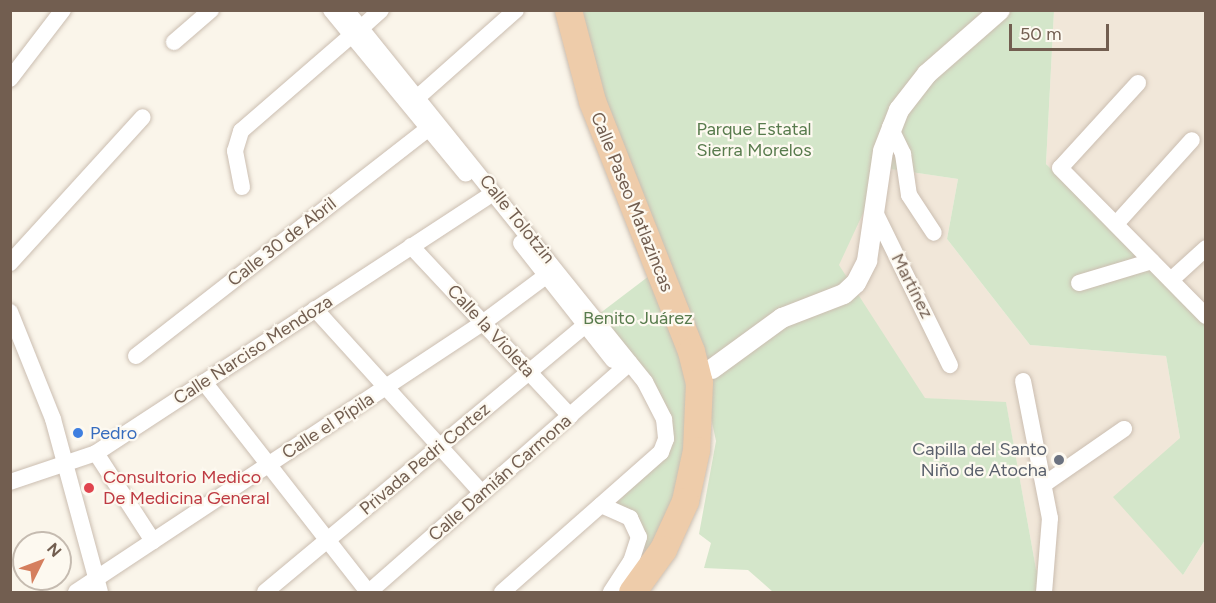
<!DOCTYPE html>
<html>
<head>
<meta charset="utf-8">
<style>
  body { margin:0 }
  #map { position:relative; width:1216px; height:603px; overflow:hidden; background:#faf5ea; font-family:Figtree,sans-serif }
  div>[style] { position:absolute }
  .residential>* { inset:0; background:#f1e7d9 }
  .green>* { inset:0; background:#d4e6ca }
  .roads { filter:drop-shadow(0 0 2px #cbbeb1) drop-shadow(0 0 2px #cbbeb1) }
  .minor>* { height:16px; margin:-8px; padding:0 8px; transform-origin:8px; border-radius:8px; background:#fff }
  .tertiary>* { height:20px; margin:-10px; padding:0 10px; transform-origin:10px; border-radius:10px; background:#fff }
  .trunk>* { height:27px; margin:-13.5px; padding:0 13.5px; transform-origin:13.5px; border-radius:13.5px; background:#eca }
  .dots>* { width:16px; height:16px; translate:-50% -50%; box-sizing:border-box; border:3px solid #fdf9f0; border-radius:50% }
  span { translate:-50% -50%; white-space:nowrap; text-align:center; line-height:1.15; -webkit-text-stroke:4.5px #fdf9f0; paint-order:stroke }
  .park-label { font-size:18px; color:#587b4d }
  .street-label { font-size:18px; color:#725e50 }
  .shop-label { font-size:18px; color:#366cbe }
  .left { translate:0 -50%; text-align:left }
  .worship-label { font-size:18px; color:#5b616d }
  .right { translate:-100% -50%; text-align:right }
  .health-label { font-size:18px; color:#be3a42 }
  .frame { position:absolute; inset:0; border:12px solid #725e50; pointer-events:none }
  .north { position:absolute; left:12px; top:531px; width:60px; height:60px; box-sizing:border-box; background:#fdf9f0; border:2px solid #c5bbb0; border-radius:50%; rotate:48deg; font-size:16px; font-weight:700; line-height:24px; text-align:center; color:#725e50 }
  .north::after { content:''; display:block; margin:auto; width:21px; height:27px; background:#d57f5e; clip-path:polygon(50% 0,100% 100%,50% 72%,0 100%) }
  .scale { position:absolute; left:1009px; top:24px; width:100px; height:27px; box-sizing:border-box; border:3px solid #725e50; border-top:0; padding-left:8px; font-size:18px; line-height:21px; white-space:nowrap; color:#725e50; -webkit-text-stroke:4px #fdf9f0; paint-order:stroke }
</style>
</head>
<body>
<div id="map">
  <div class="residential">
    <i style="clip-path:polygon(1054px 11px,1205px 11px,1205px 320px,1046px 164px)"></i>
    <i style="clip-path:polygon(818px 158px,958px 179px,947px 239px,1030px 345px,1166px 356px,1180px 438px,1183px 575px,1205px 540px,1205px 592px,1051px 592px,1036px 569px,1006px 403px,905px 397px,830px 302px)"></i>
  </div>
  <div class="green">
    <i style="clip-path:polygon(574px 11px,1054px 11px,1046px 164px,1205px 320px,1205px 540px,1183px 575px,1113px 497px,1180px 438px,1166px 356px,1030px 345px,947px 239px,958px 179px,884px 168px,839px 265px,925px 398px,1006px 402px,1036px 569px,1051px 592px,773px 592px,748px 570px,704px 568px,711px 543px,699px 534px,716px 441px,699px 362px,603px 118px)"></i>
    <i style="clip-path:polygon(649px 276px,689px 381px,679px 493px,646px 558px,643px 533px,615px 504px,668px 454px,671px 423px,653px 382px,599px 314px)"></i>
  </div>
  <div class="roads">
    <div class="minor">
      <i style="left:331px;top:10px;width:212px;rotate:50.5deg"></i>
      <i style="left:346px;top:10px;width:477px;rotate:51.2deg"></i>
      <i style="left:645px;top:382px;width:42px;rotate:62.8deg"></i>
      <i style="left:664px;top:419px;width:20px;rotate:84deg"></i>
      <i style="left:666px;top:439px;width:14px;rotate:111deg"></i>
      <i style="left:661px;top:452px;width:212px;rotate:138.6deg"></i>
      <i style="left:361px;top:28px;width:27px;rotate:-42deg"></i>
      <i style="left:174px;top:42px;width:49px;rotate:-40.9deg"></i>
      <i style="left:10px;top:79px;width:87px;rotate:-52.5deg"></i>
      <i style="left:1138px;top:83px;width:115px;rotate:132.5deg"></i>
      <i style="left:1060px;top:168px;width:208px;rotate:45.4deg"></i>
      <i style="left:418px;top:97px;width:131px;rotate:-41.6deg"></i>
      <i style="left:890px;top:127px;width:30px;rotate:64deg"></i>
      <i style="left:903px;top:154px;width:41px;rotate:81.7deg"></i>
      <i style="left:909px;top:195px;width:45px;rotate:56.7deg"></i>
      <i style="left:242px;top:187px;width:37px;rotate:-101deg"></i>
      <i style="left:235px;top:151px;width:21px;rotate:-73deg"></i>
      <i style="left:241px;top:131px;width:147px;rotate:-40.9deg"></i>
      <i style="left:873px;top:208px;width:175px;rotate:63.9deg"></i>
      <i style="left:1116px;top:224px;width:113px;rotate:-47.9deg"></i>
      <i style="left:521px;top:243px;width:149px;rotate:51.8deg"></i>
      <i style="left:411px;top:246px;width:233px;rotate:46.9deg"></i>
      <i style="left:10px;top:263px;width:197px;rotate:-47.7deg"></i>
      <i style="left:1171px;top:280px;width:47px;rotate:-42.4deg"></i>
      <i style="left:1079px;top:283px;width:76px;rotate:-16.8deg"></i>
      <i style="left:315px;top:309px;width:248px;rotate:47.8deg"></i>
      <i style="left:10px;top:312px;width:115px;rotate:68.1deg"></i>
      <i style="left:53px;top:419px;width:179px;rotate:74.8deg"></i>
      <i style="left:136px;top:356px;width:371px;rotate:-37.9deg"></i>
      <i style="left:1023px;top:381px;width:140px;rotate:78.9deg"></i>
      <i style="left:1050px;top:518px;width:74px;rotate:94.6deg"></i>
      <i style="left:204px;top:382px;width:266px;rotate:52deg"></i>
      <i style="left:96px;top:453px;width:105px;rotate:57.1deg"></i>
      <i style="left:10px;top:482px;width:91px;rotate:-18.6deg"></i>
      <i style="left:96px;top:453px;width:466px;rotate:-33.2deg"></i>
      <i style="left:1046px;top:483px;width:95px;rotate:-34.7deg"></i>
      <i style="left:601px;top:505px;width:32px;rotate:24deg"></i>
      <i style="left:630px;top:518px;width:21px;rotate:65deg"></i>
      <i style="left:639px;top:537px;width:25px;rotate:108deg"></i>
      <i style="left:631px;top:561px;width:37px;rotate:123deg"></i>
      <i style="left:76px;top:592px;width:489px;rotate:-33.5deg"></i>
      <i style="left:484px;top:322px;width:79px;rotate:-36.7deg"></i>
      <i style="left:265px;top:592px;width:418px;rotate:-39.8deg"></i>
      <i style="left:369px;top:592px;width:347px;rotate:-41.3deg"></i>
    </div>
    <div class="tertiary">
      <i style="left:712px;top:369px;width:87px;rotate:-36.1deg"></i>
      <i style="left:782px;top:318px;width:66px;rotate:-21.2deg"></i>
      <i style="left:844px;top:294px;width:16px;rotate:-43deg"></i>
      <i style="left:856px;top:283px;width:25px;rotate:-63deg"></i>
      <i style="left:867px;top:261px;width:111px;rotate:-81.7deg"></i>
      <i style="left:883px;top:151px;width:44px;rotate:-68.7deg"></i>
      <i style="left:899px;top:110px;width:46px;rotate:-52.1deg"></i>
      <i style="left:927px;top:74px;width:97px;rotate:-41.2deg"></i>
    </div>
    <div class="trunk">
      <i style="left:568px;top:10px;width:94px;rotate:75.2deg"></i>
      <i style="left:592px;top:101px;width:269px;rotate:68.4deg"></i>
      <i style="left:691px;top:351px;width:32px;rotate:76deg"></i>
      <i style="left:699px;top:382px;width:68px;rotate:92.5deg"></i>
      <i style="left:696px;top:450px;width:52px;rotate:102.2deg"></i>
      <i style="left:685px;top:501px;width:53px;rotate:114.6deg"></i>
      <i style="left:663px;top:549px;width:53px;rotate:125.8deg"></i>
    </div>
  </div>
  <div class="dots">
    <i style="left:78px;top:433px;background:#3f7fe0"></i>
    <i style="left:1059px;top:460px;background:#6b7280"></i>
    <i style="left:89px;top:488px;background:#e0444e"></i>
  </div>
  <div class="park-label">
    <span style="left:754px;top:140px">Parque Estatal<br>Sierra Morelos</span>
    <span style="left:638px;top:318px">Benito Juárez</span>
  </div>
  <div class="street-label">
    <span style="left:632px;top:202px;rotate:68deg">Calle Paseo Matlazincas</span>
    <span style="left:517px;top:219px;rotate:51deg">Calle Tolotzin</span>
    <span style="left:282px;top:242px;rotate:-38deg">Calle 30 de Abril</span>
    <span style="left:912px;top:286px;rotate:63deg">Martínez</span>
    <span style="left:491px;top:331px;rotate:47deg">Calle la Violeta</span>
    <span style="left:253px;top:350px;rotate:-33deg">Calle Narciso Mendoza</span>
    <span style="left:328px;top:426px;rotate:-33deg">Calle el Pípila</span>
    <span style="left:425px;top:459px;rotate:-40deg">Privada Pedri Cortez</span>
    <span style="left:500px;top:478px;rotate:-41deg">Calle Damián Carmona</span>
  </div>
  <div class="shop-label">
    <span class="left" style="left:90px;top:433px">Pedro</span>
  </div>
  <div class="worship-label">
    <span class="right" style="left:1047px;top:460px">Capilla del Santo<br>Niño de Atocha</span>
  </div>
  <div class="health-label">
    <span class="left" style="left:103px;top:488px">Consultorio Medico<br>De Medicina General</span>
  </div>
  <div class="frame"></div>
  <div class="north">N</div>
  <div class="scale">50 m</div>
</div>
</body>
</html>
